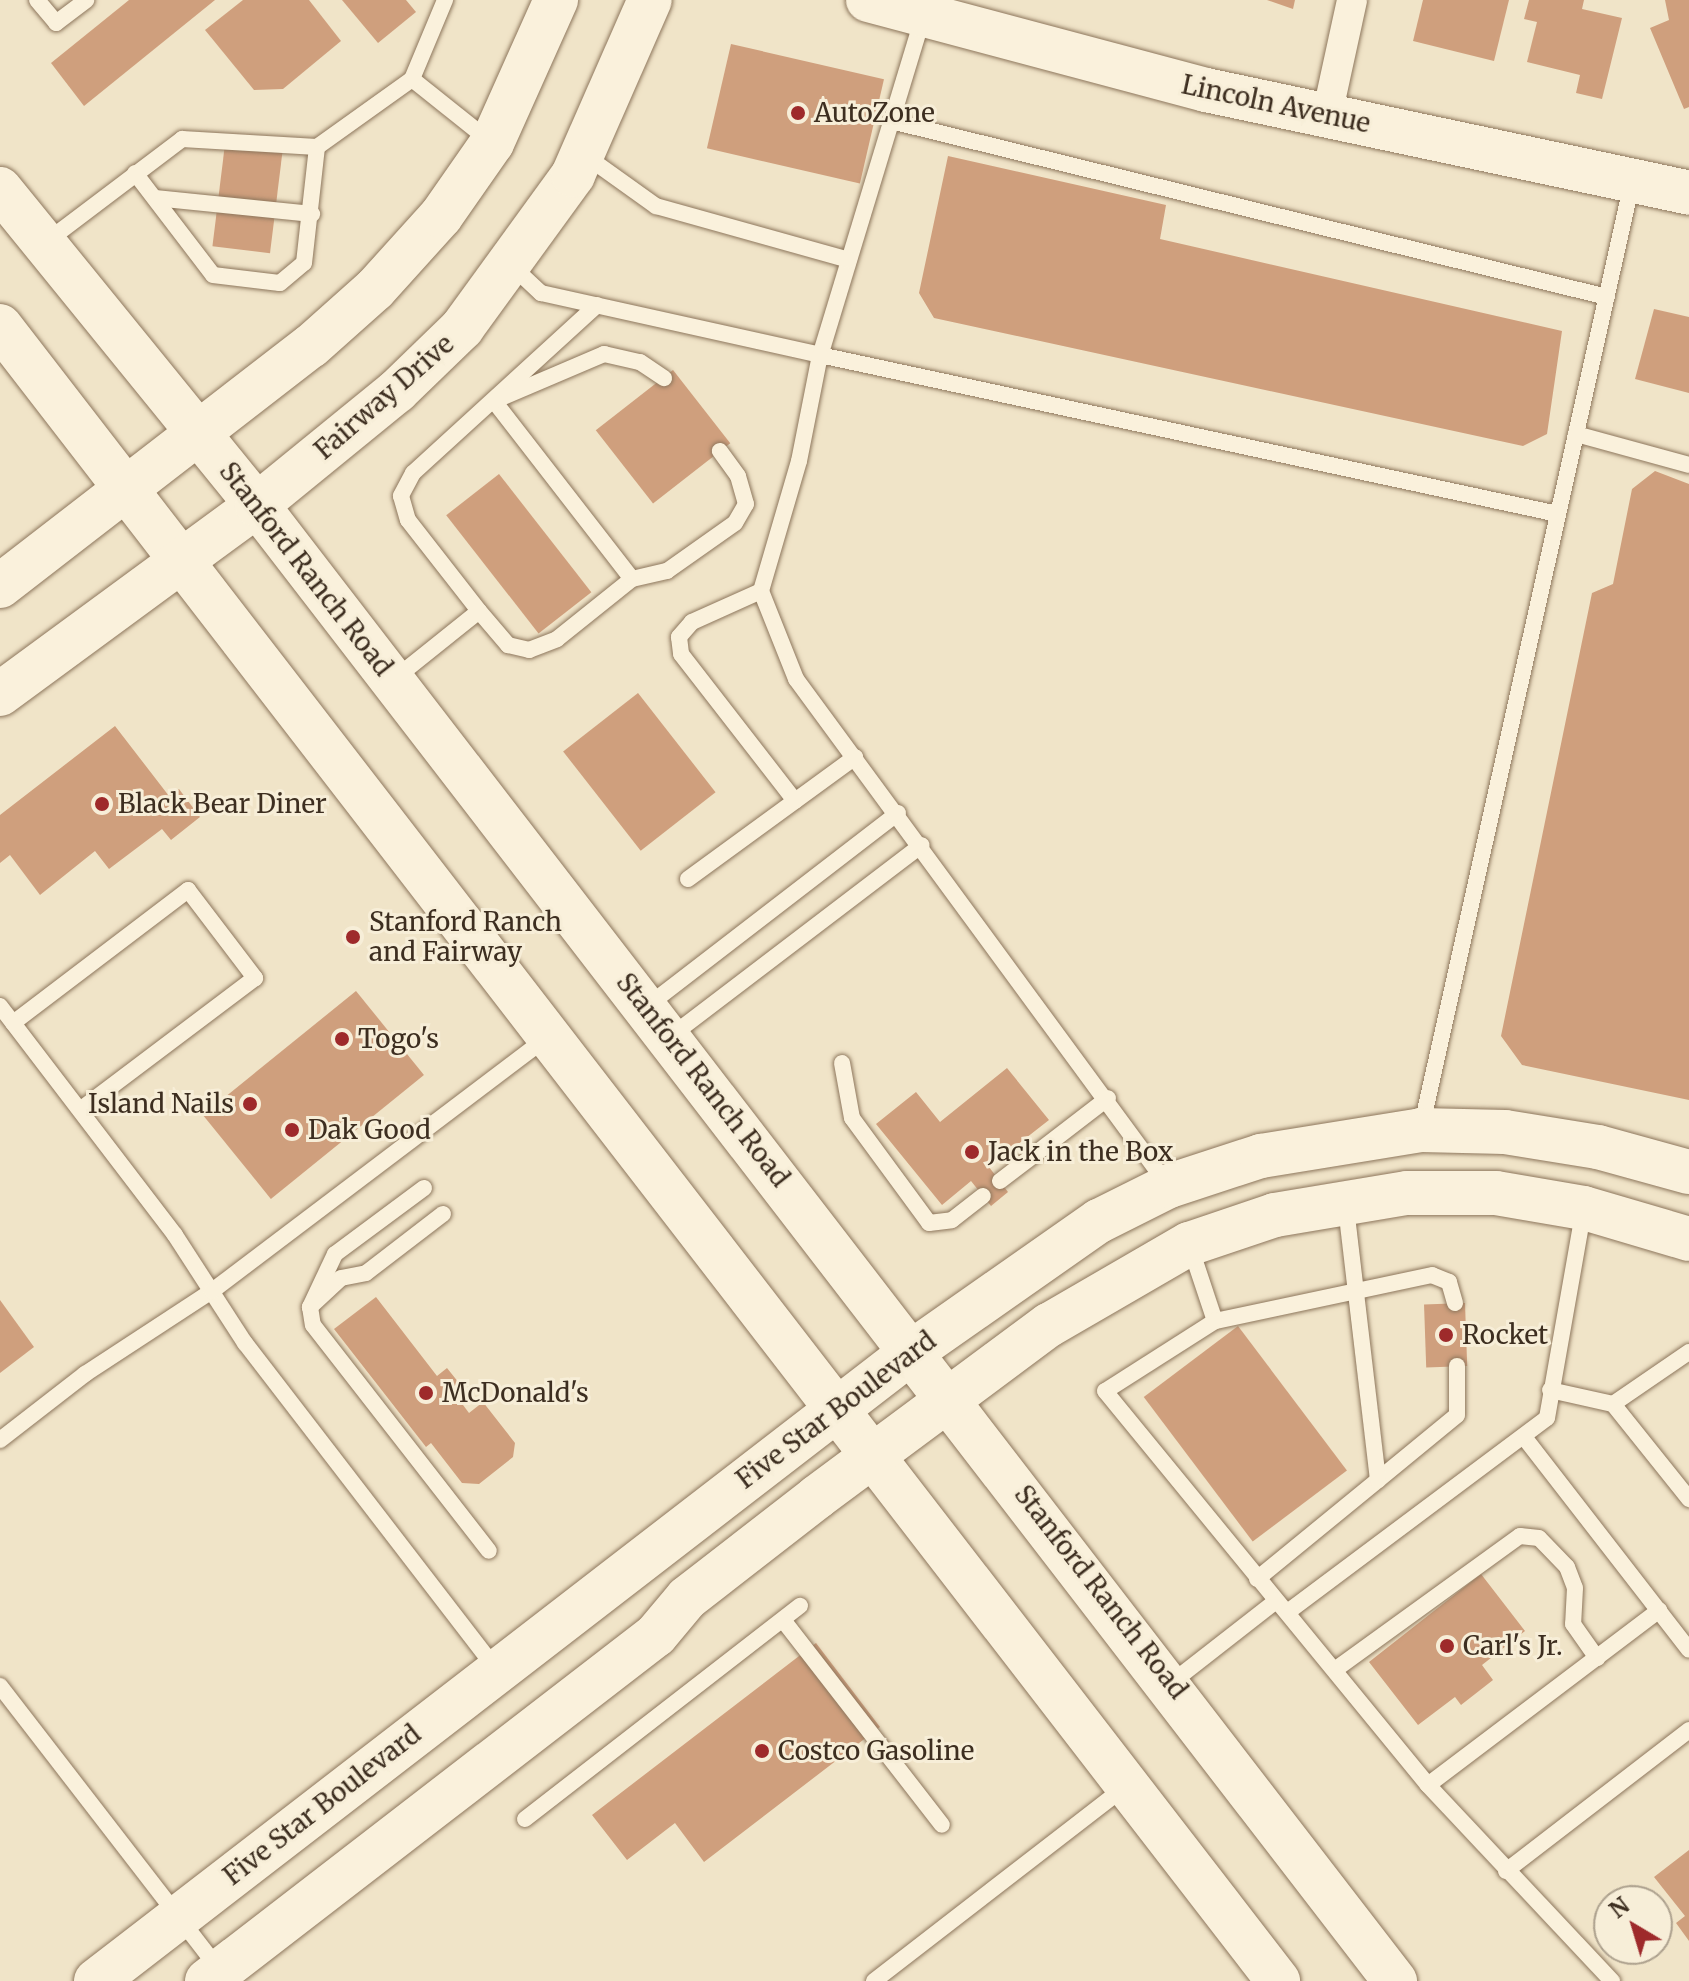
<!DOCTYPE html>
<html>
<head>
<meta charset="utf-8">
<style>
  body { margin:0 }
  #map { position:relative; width:1689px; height:1981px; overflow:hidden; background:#f0e4c8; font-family:Merriweather,serif }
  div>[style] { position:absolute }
  .building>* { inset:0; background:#cf9f7d; transform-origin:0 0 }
  .roads { filter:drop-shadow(0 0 2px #8d765c) drop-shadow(0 0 2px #8d765c) }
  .lane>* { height:16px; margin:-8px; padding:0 8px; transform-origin:8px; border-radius:8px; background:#faf1dc }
  .street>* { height:30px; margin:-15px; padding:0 15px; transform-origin:15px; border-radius:15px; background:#faf1dc }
  .secondary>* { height:44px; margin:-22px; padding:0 22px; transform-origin:22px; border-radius:22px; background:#faf1dc }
  .dots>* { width:22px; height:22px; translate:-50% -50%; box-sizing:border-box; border:4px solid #f7eed8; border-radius:50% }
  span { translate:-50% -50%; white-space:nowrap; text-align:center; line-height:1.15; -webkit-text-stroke:6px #f7eed8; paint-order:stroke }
  .street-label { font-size:26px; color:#3d2e20 }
  .poi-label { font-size:26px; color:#3d2e20 }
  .left { translate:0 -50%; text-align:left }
  .right { translate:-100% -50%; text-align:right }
  .north { position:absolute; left:1593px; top:1885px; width:80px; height:80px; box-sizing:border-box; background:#f7eed8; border:2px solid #ada18e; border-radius:50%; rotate:322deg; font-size:22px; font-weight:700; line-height:32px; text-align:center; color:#3d2e20 }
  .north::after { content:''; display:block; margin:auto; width:28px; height:36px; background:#9e2a2b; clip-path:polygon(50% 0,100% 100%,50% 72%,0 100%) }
</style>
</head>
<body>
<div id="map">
  <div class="building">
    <i style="clip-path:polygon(129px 0,215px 0,84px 106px,51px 63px)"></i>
    <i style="clip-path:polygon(243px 0,309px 0,341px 41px,283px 89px,254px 90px,205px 30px)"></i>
    <i style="clip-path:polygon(342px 0,406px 0,416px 12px,378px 43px)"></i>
    <i style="clip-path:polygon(1267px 0,1295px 0,1293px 9px)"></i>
    <i style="clip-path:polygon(1423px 0,1509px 0,1494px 61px,1413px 41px)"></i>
    <i style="clip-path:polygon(1529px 0,1584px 0,1582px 9px,1622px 18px,1602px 99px,1576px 93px,1580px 75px,1527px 62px,1537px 22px,1524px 19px)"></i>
    <i style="clip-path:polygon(1665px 0,1689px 0,1689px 107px,1684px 109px,1650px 28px,1669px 20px)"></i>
    <i style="left:731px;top:44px;width:157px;height:107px;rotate:13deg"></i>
    <i style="left:225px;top:144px;width:58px;height:103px;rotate:7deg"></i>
    <i style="clip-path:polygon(948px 156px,1166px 205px,1160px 239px,1562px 331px,1547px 434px,1523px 446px,934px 318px,919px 293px)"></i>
    <i style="clip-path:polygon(1654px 309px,1689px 317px,1689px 393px,1635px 379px)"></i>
    <i style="left:673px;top:370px;width:93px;height:98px;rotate:52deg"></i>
    <i style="clip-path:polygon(1655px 471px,1689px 484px,1689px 1100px,1522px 1065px,1501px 1036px,1592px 593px,1613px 584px,1632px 489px)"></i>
    <i style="left:499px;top:474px;width:150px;height:67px;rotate:52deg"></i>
    <i style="left:638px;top:693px;width:126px;height:95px;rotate:52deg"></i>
    <i style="clip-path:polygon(115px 726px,169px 796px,179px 789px,200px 817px,171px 840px,162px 829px,109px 869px,95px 851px,40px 895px,10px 855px,0 863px,0 815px)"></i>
    <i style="left:356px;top:991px;width:108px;height:197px;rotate:51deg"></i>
    <i style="clip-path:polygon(1007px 1068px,1049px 1120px,989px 1167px,1008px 1192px,991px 1206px,971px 1181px,942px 1205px,876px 1124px,916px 1092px,940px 1122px)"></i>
    <i style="clip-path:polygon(376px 1297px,437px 1376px,447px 1368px,471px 1398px,463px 1405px,469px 1413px,483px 1402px,515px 1443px,513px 1457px,479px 1484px,462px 1483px,431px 1443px,426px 1447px,334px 1329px)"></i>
    <i style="clip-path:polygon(0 1300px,34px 1347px,0 1373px)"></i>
    <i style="left:1465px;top:1303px;width:63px;height:41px;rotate:88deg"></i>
    <i style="left:1238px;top:1326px;width:181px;height:118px;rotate:53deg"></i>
    <i style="clip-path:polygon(1481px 1574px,1525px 1631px,1482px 1665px,1493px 1680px,1461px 1705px,1455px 1697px,1418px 1725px,1369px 1662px)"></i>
    <i style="clip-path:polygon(816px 1643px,880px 1727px,704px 1862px,675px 1823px,627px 1860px,592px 1815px)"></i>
    <i style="clip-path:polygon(1689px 1850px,1689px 1941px,1676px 1923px,1685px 1916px,1654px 1877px)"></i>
  </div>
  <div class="roads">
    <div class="lane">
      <i style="left:37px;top:0;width:30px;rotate:50deg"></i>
      <i style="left:56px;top:23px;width:38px;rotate:-37deg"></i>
      <i style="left:923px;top:17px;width:353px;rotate:106.9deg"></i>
      <i style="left:820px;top:355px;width:755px;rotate:12.16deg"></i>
      <i style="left:412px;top:79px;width:101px;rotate:38.6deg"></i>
      <i style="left:891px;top:121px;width:737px;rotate:13.81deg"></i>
      <i style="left:583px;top:154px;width:90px;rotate:35.5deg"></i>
      <i style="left:656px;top:206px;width:200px;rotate:15.6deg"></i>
      <i style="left:135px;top:173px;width:128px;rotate:52.6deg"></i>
      <i style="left:213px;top:275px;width:67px;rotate:6.8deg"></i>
      <i style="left:280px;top:283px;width:31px;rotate:-40deg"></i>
      <i style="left:304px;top:263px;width:117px;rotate:-83.6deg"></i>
      <i style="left:155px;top:198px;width:158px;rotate:5.8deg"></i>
      <i style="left:46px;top:242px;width:171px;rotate:-37.1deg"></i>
      <i style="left:182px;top:139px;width:135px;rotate:3.4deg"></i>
      <i style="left:317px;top:147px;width:117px;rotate:-35.6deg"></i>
      <i style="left:412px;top:79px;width:86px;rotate:-67.3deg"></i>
      <i style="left:512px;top:266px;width:40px;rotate:43deg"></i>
      <i style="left:541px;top:293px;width:286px;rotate:12.5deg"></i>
      <i style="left:820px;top:355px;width:108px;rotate:101.2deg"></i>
      <i style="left:799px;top:461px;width:135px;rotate:106.3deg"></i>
      <i style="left:761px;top:591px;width:95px;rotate:68.3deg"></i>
      <i style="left:796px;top:679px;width:627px;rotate:53.7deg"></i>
      <i style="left:597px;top:305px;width:249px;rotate:137.6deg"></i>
      <i style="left:413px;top:473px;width:26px;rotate:118deg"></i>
      <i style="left:401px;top:496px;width:25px;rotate:74deg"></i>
      <i style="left:408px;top:520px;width:115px;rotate:52deg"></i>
      <i style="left:479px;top:611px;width:45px;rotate:49.5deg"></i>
      <i style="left:508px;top:645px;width:22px;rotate:13deg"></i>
      <i style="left:529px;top:650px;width:30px;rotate:-21deg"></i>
      <i style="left:557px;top:639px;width:96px;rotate:-38.7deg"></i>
      <i style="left:632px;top:579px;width:36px;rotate:-13deg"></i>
      <i style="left:667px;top:571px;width:83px;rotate:-35.2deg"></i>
      <i style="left:735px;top:523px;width:22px;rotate:-60deg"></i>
      <i style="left:746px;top:504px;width:29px;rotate:-106deg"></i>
      <i style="left:738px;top:476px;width:31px;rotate:-126deg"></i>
      <i style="left:1576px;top:434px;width:117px;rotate:15.3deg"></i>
      <i style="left:632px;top:579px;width:225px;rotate:-127.8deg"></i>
      <i style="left:494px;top:401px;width:120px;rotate:-23.1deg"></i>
      <i style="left:604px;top:354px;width:37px;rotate:13deg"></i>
      <i style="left:640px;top:362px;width:29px;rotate:34deg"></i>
      <i style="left:761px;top:591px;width:76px;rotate:155.8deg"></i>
      <i style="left:692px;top:622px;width:20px;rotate:131deg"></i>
      <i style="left:679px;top:637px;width:17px;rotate:83deg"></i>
      <i style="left:681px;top:654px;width:186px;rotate:52.2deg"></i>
      <i style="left:393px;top:680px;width:110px;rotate:-38.7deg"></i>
      <i style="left:688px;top:879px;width:207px;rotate:-36.1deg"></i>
      <i style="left:0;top:1006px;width:288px;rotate:52.6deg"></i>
      <i style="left:175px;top:1235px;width:129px;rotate:57.1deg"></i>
      <i style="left:245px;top:1343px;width:413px;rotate:52.4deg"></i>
      <i style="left:646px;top:1007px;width:318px;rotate:-37.6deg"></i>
      <i style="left:13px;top:1023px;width:220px;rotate:-37.2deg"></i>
      <i style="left:188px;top:890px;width:111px;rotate:52.7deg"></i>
      <i style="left:255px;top:978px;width:219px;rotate:143deg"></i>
      <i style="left:671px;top:1036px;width:315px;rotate:-37.3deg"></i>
      <i style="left:842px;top:1063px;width:56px;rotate:79.7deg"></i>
      <i style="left:852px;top:1118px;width:130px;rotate:53.7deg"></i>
      <i style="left:929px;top:1223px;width:23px;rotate:-7deg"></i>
      <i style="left:952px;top:1220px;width:39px;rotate:-38deg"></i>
      <i style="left:1421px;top:1129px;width:969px;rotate:-77.43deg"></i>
      <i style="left:1000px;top:1181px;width:136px;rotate:-37.5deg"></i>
      <i style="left:424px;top:1188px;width:111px;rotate:143.4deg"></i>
      <i style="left:335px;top:1254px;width:59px;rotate:115.3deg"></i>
      <i style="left:310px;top:1307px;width:18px;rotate:81deg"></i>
      <i style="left:313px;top:1325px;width:286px;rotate:52.1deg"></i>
      <i style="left:1190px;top:1246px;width:79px;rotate:71.6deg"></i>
      <i style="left:1455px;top:1303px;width:22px;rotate:-106deg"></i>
      <i style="left:1449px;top:1282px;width:18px;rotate:-158deg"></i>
      <i style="left:1432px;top:1275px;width:222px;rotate:168deg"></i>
      <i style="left:1215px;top:1321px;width:130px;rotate:147.5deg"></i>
      <i style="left:1105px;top:1391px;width:509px;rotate:50.66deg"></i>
      <i style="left:1428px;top:1785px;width:269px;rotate:46.8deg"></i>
      <i style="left:310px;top:1307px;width:42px;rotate:-43.1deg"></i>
      <i style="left:341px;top:1278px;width:25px;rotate:-11deg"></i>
      <i style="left:366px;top:1273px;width:97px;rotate:-37.5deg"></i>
      <i style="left:1550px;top:1390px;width:65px;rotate:12.5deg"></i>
      <i style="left:1613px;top:1404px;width:122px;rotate:51.3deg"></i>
      <i style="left:1613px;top:1404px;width:92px;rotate:-34.4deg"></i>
      <i style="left:1524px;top:1437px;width:269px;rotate:52.2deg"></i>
      <i style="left:0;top:1440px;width:108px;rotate:-37.8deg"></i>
      <i style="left:85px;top:1374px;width:152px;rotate:-33.2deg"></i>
      <i style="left:212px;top:1291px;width:421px;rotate:-37.1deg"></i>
      <i style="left:1378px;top:1480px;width:102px;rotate:-39.4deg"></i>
      <i style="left:1457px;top:1415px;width:49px;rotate:-90deg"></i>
      <i style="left:1257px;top:1579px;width:156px;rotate:-39.3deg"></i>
      <i style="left:1378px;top:1480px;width:276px;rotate:-96.7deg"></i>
      <i style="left:1289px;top:1611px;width:322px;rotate:-36.8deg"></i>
      <i style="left:1547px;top:1418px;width:212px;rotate:-80deg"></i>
      <i style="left:783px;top:1620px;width:259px;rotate:52.2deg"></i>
      <i style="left:1336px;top:1669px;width:227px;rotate:-35.9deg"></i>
      <i style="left:1520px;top:1536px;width:19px;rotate:6deg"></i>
      <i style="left:1539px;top:1538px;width:40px;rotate:46deg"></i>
      <i style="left:1567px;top:1567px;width:22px;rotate:69deg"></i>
      <i style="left:1575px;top:1588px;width:36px;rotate:93deg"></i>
      <i style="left:1573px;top:1624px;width:42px;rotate:54.8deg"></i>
      <i style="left:1171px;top:1683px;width:133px;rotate:-38deg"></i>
      <i style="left:0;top:1686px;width:358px;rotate:52.3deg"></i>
      <i style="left:1428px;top:1785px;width:290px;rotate:-37.1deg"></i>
      <i style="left:525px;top:1819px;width:348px;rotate:-37.8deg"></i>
      <i style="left:1506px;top:1871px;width:231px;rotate:-37.6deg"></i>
      <i style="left:874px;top:1981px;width:319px;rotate:-37.7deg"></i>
    </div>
    <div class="street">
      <i style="left:1327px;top:115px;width:118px;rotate:-77.7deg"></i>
    </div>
    <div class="secondary">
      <i style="left:868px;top:0;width:350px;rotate:14.9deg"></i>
      <i style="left:1206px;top:90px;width:494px;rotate:12deg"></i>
      <i style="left:0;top:189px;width:407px;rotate:50.9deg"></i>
      <i style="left:257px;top:505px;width:1864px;rotate:52.37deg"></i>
      <i style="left:0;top:326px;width:2091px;rotate:52.32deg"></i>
      <i style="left:0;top:586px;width:393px;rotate:-37.7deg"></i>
      <i style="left:311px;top:346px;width:86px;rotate:-41.7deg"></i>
      <i style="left:375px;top:289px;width:98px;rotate:-47.9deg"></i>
      <i style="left:441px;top:216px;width:89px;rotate:-55.1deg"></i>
      <i style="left:492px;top:143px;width:157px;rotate:-65.9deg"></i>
      <i style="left:0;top:694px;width:319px;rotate:-36.3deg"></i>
      <i style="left:257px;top:505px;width:181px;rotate:-39.2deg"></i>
      <i style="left:397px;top:391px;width:91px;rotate:-44.1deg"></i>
      <i style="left:462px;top:328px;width:189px;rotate:-54deg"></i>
      <i style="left:573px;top:175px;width:191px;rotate:-66.3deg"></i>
      <i style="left:96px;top:1981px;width:1032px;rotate:-37.64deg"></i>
      <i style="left:913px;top:1351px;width:227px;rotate:-35deg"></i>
      <i style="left:1099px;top:1221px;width:78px;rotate:-26.6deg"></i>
      <i style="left:1169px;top:1186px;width:97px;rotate:-18.1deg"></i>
      <i style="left:1261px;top:1156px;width:162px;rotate:-9.2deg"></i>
      <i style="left:1421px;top:1130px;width:84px;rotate:1.4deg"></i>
      <i style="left:1505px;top:1132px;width:94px;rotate:9.2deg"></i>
      <i style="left:1598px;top:1147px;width:94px;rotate:15.4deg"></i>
      <i style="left:207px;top:1981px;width:567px;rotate:-37.62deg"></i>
      <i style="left:656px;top:1635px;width:48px;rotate:-50deg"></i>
      <i style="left:687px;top:1598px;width:165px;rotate:-37.8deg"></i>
      <i style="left:817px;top:1497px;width:289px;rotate:-36.6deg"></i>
      <i style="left:1049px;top:1325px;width:162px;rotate:-30.1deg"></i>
      <i style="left:1189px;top:1244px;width:91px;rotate:-18.6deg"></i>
      <i style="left:1275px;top:1215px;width:134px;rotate:-9.5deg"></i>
      <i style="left:1407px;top:1193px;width:89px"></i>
      <i style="left:1496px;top:1193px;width:89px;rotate:9.7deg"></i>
      <i style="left:1584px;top:1208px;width:109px;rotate:16.4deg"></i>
    </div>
  </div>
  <div class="dots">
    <i style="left:798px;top:113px;background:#9e2a2b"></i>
    <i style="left:102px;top:804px;background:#9e2a2b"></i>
    <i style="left:353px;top:937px;background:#9e2a2b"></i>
    <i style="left:342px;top:1039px;background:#9e2a2b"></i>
    <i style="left:250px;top:1104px;background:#9e2a2b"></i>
    <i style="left:292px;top:1130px;background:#9e2a2b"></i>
    <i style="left:972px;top:1152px;background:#9e2a2b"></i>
    <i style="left:1446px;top:1335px;background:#9e2a2b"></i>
    <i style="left:426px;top:1393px;background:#9e2a2b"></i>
    <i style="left:1447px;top:1646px;background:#9e2a2b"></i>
    <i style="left:762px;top:1751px;background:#9e2a2b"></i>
  </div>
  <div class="street-label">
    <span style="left:1276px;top:104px;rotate:12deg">Lincoln Avenue</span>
    <span style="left:384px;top:397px;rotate:-41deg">Fairway Drive</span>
    <span style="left:306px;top:569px;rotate:52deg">Stanford Ranch Road</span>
    <span style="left:703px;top:1080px;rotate:52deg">Stanford Ranch Road</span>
    <span style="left:836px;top:1410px;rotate:-37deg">Five Star Boulevard</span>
    <span style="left:1101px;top:1592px;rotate:52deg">Stanford Ranch Road</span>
    <span style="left:322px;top:1805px;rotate:-38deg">Five Star Boulevard</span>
  </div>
  <div class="poi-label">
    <span class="left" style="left:814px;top:113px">AutoZone</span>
    <span class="left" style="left:118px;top:804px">Black Bear Diner</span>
    <span class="left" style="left:369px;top:937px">Stanford Ranch<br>and Fairway</span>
    <span class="left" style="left:358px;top:1039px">Togo's</span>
    <span class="right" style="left:234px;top:1104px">Island Nails</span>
    <span class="left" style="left:308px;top:1130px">Dak Good</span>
    <span class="left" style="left:988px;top:1152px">Jack in the Box</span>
    <span class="left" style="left:1462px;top:1335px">Rocket</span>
    <span class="left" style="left:442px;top:1393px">McDonald's</span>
    <span class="left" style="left:1463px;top:1646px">Carl's Jr.</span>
    <span class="left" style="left:778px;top:1751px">Costco Gasoline</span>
  </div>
  <div class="north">N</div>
</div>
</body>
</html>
